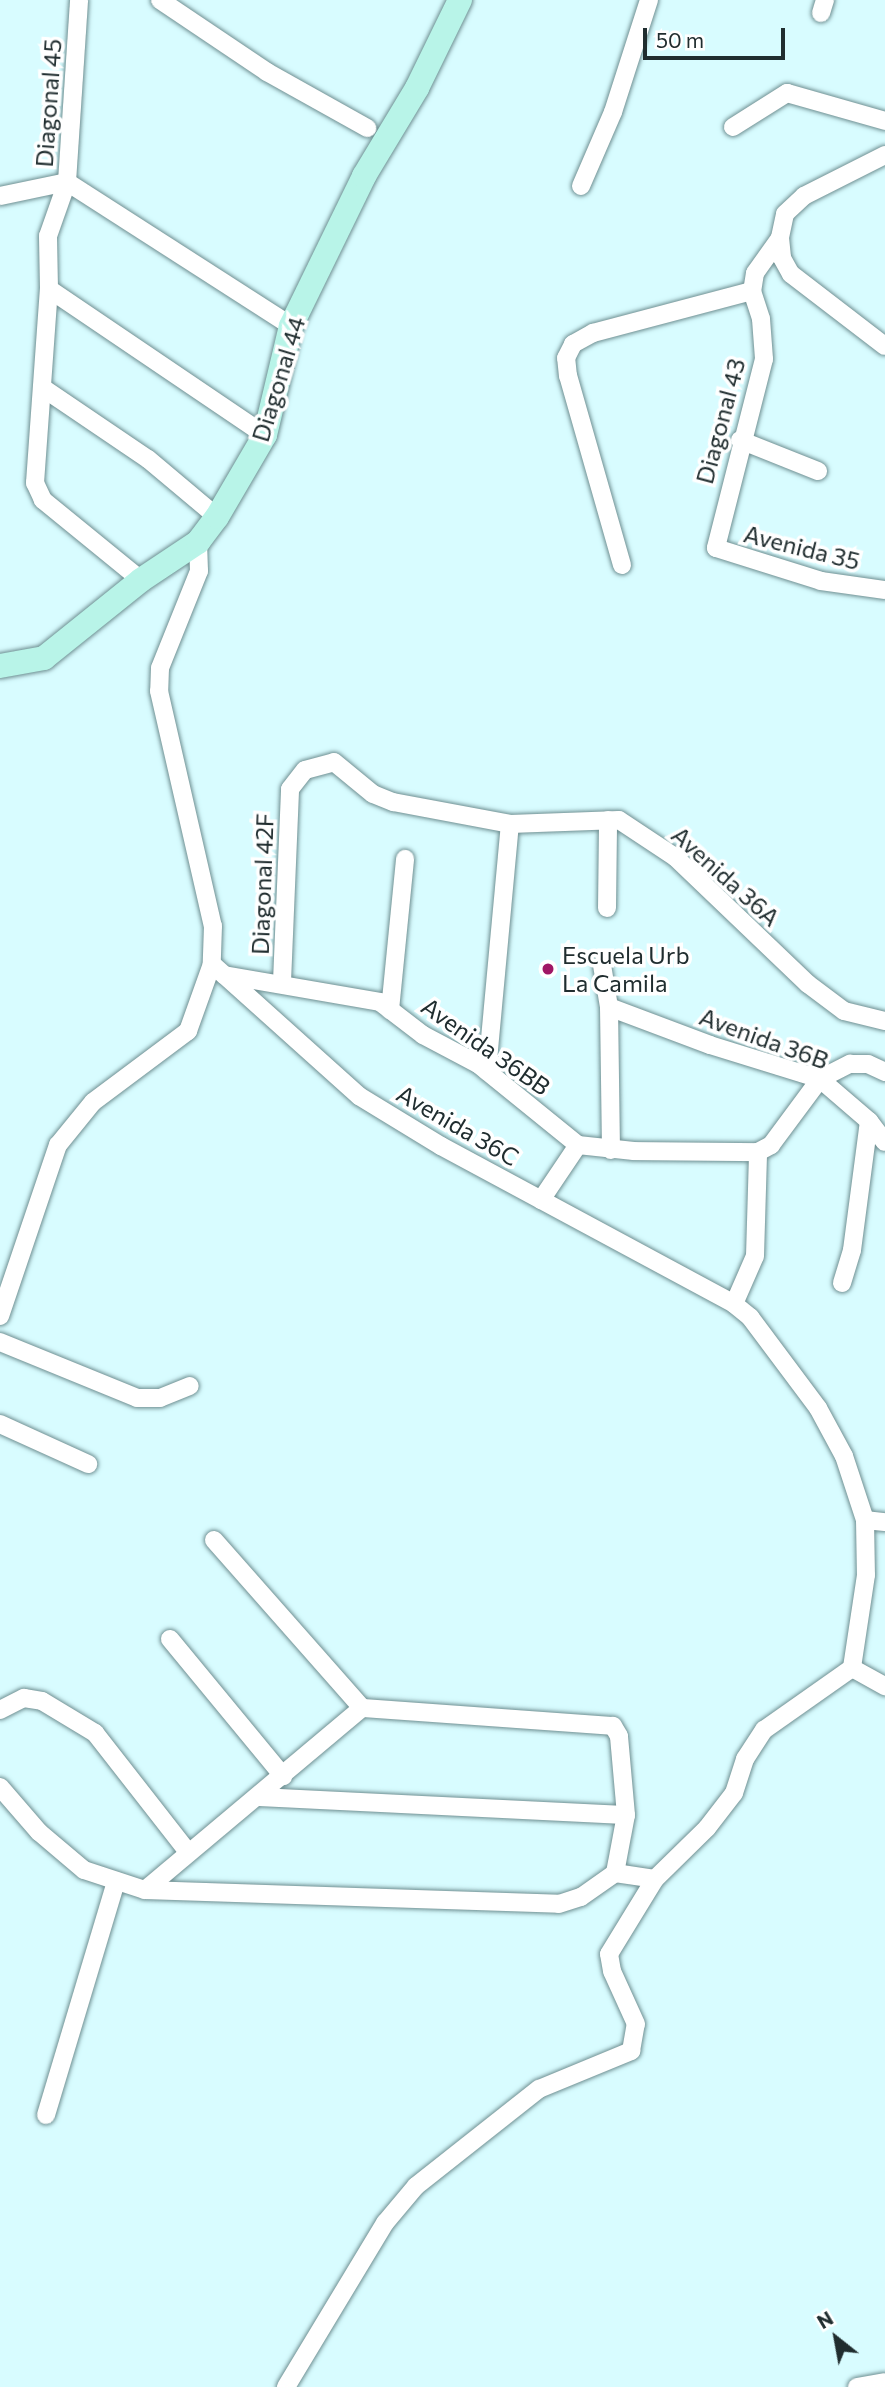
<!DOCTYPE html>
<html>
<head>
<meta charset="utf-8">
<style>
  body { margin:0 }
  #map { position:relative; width:885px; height:2387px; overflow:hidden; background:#d8fcff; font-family:Commissioner,sans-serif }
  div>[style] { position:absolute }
  .roads { filter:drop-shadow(0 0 2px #6f8f92) drop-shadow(0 0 2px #6f8f92) }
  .street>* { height:18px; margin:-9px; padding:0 9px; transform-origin:9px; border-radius:9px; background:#fff }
  .secondary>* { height:24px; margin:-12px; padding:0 12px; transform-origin:12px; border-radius:12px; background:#b8f4e8 }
  .dots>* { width:19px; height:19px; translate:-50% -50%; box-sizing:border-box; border:4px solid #fff; border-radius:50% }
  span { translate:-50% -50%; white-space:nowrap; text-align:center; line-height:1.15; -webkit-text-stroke:7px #fff; paint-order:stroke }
  .street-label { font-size:24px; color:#202d2f }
  .poi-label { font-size:24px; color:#202d2f }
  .left { translate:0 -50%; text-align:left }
  .north { position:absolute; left:801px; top:2303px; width:70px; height:70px; -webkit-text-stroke:5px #fff; paint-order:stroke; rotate:329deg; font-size:19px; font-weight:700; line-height:28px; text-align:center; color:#202d2f }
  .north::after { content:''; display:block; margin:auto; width:24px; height:32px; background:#202d2f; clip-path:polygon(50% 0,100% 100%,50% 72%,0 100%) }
  .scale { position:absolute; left:643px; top:28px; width:142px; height:32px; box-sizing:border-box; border:4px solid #202d2f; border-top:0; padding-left:9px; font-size:21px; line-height:24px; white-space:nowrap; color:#202d2f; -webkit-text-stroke:5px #fff; paint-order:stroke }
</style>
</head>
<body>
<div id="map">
  <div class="roads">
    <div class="street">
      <i style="left:160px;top:0;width:129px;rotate:33.9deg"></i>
      <i style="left:267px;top:72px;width:115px;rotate:29.2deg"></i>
      <i style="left:821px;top:13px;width:14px;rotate:-73deg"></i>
      <i style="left:733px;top:127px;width:64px;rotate:-32.2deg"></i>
      <i style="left:787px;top:93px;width:102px;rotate:15.9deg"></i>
      <i style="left:885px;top:155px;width:91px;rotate:153.2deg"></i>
      <i style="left:804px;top:196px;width:26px;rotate:137deg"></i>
      <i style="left:785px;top:214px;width:25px;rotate:102deg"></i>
      <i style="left:780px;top:238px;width:20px;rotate:84deg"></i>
      <i style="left:782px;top:258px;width:18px;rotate:61deg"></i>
      <i style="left:791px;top:274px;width:118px;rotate:37.5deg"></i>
      <i style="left:581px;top:186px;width:81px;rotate:-66.6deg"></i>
      <i style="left:613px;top:112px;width:118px;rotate:-72.2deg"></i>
      <i style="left:0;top:196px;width:68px;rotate:-11.8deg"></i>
      <i style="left:67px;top:182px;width:182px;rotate:-86.2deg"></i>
      <i style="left:780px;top:238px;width:43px;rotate:125.5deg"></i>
      <i style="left:755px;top:273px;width:18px;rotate:99deg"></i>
      <i style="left:752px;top:291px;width:29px;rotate:72deg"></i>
      <i style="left:761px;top:319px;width:40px;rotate:85.7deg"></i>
      <i style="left:764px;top:359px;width:195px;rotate:104.3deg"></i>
      <i style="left:716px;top:548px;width:110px;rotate:17.4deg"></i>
      <i style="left:821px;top:581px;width:65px;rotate:8deg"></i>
      <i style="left:49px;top:289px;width:261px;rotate:34.1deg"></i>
      <i style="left:43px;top:388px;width:127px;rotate:34.1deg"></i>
      <i style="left:148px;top:459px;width:90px;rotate:40deg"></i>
      <i style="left:740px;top:440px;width:84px;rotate:21.7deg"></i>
      <i style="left:198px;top:542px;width:29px;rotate:88deg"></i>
      <i style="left:199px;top:571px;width:105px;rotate:111.9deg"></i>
      <i style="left:160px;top:668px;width:23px;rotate:92deg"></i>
      <i style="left:159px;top:691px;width:241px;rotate:77.1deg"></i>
      <i style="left:213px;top:926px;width:38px;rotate:92deg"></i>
      <i style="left:212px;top:964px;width:198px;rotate:41.9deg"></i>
      <i style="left:359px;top:1096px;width:96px;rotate:31.4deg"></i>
      <i style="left:441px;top:1146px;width:333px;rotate:28.3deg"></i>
      <i style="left:734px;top:1304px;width:21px;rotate:39deg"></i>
      <i style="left:750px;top:1317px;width:114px;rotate:53.2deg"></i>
      <i style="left:818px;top:1408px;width:55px;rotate:61.6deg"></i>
      <i style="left:844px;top:1456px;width:67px;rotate:71.8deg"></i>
      <i style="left:865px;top:1520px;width:55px;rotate:89deg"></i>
      <i style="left:866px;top:1575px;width:94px;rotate:98.6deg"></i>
      <i style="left:622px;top:565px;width:197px;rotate:-105.9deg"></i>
      <i style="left:568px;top:376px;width:18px;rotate:-96deg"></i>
      <i style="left:566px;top:358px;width:16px;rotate:-63deg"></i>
      <i style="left:573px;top:344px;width:23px;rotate:-29deg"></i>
      <i style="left:593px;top:333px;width:164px;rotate:-14.8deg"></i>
      <i style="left:141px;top:580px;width:127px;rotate:-140.8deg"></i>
      <i style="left:43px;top:500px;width:19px;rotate:-115deg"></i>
      <i style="left:35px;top:483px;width:195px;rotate:-85.9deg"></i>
      <i style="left:49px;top:289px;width:53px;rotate:-91.1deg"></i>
      <i style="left:48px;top:236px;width:57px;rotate:-70.6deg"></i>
      <i style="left:67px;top:182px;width:266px;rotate:32.7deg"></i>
      <i style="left:607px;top:908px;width:88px;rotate:-89.3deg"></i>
      <i style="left:602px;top:965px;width:43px;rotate:80.5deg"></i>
      <i style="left:609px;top:1007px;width:143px;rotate:89.2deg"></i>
      <i style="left:224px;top:975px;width:158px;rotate:9.8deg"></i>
      <i style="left:380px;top:1002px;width:54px;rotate:37.5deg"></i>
      <i style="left:423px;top:1035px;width:62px;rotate:27.8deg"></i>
      <i style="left:478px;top:1064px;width:129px;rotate:39deg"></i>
      <i style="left:578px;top:1145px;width:56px;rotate:6.1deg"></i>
      <i style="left:634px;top:1151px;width:124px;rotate:0.5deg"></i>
      <i style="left:282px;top:982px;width:193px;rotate:-87.6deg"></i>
      <i style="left:290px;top:789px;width:24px;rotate:-52deg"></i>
      <i style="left:305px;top:770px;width:30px;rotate:-15deg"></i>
      <i style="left:334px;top:762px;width:50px;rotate:39.4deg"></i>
      <i style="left:373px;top:794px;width:22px;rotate:22deg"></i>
      <i style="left:393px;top:802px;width:119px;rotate:10.6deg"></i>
      <i style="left:510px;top:824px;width:109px;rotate:-2.1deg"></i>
      <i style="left:619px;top:820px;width:67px;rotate:33.5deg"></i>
      <i style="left:675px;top:857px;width:184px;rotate:43.7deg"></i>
      <i style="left:808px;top:984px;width:45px;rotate:36.9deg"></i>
      <i style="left:844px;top:1011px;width:42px;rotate:13.7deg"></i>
      <i style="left:609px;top:1007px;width:108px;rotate:20.6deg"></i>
      <i style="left:710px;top:1045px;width:115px;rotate:17.2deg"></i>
      <i style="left:820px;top:1079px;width:65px;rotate:40.6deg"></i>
      <i style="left:869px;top:1121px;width:26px;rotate:53deg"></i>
      <i style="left:390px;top:1010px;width:152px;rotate:-84.3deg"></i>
      <i style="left:487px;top:1071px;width:248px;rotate:-84.7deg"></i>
      <i style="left:541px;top:1200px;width:66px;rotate:-56.1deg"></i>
      <i style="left:842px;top:1283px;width:34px;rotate:-73deg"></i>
      <i style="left:852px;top:1250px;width:130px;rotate:-82.5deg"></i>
      <i style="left:734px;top:1304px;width:52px;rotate:-66.4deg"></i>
      <i style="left:755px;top:1256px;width:104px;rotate:-88.3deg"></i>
      <i style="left:758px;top:1152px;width:15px;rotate:-28deg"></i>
      <i style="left:771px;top:1145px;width:82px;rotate:-53.4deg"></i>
      <i style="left:820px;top:1079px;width:34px;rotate:-27deg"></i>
      <i style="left:850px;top:1064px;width:18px"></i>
      <i style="left:868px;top:1064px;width:19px;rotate:25deg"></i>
      <i style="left:0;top:1316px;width:181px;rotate:-71.3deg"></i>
      <i style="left:58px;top:1145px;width:55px;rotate:-50.9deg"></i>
      <i style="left:93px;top:1102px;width:119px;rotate:-36.8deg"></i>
      <i style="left:188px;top:1031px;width:71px;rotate:-70.3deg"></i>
      <i style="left:0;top:1342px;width:148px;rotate:22.2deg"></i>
      <i style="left:137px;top:1398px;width:23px"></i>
      <i style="left:160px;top:1398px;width:32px;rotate:-22deg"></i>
      <i style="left:0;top:1424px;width:97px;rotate:24.4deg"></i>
      <i style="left:865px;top:1520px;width:20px;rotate:6deg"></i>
      <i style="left:214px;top:1540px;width:224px;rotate:48.6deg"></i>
      <i style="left:170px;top:1639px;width:178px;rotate:50.5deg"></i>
      <i style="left:852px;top:1668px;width:38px;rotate:29deg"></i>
      <i style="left:0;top:1710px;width:27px;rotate:-27deg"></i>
      <i style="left:24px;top:1698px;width:18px;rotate:9deg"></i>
      <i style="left:42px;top:1701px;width:62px;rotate:31.1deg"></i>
      <i style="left:95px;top:1733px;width:151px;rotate:52deg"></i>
      <i style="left:0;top:1787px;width:60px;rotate:49.1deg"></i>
      <i style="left:39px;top:1832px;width:59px;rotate:40.2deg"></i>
      <i style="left:84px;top:1870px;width:64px;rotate:18.2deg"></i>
      <i style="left:145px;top:1890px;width:414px;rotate:1.9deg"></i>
      <i style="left:559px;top:1904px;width:23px;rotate:-18deg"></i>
      <i style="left:581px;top:1897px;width:42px;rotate:-35.2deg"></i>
      <i style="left:615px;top:1873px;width:59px;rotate:-79.3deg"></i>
      <i style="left:626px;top:1815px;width:79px;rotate:-95.1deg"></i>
      <i style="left:619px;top:1736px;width:12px;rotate:-121deg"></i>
      <i style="left:613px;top:1726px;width:252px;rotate:-175.9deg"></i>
      <i style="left:362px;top:1708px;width:283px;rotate:140deg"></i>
      <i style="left:258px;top:1797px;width:368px;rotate:2.8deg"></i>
      <i style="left:615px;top:1873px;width:40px;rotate:8.5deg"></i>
      <i style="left:655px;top:1879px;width:73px;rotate:-44.4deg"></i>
      <i style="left:707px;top:1828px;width:44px;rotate:-52.4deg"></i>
      <i style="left:734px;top:1793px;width:36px;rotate:-72deg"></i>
      <i style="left:745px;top:1759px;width:35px;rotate:-57deg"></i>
      <i style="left:764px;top:1730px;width:108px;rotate:-35.2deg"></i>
      <i style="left:46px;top:2115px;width:244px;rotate:-73.3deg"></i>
      <i style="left:286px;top:2387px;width:192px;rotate:-58.9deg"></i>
      <i style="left:385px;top:2223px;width:48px;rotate:-50deg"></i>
      <i style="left:416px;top:2186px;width:157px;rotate:-38.3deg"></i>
      <i style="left:539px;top:2089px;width:100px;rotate:-22.4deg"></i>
      <i style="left:631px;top:2051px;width:27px;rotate:-80deg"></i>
      <i style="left:636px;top:2024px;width:58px;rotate:-114.4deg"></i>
      <i style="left:612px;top:1971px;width:17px;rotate:-100deg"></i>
      <i style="left:609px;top:1954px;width:88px;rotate:-58.5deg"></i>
      <i style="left:857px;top:2387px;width:28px;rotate:-10deg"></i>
    </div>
    <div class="secondary">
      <i style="left:0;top:666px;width:45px;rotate:-10.3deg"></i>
      <i style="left:44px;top:658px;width:124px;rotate:-38.8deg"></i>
      <i style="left:141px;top:580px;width:69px;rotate:-33.7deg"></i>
      <i style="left:198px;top:542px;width:31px;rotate:-53deg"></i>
      <i style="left:217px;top:517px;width:95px;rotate:-59.7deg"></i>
      <i style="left:265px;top:435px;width:112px;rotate:-76.6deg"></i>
      <i style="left:291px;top:326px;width:167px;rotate:-64deg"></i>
      <i style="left:364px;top:176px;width:103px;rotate:-58.9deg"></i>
      <i style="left:417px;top:88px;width:98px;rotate:-64deg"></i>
    </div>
  </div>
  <div class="dots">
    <i style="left:548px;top:969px;background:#9f1765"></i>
  </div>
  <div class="street-label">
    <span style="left:48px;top:103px;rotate:-86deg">Diagonal 45</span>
    <span style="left:278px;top:379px;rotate:-73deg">Diagonal 44</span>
    <span style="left:720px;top:421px;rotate:-75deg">Diagonal 43</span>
    <span style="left:802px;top:547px;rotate:14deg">Avenida 35</span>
    <span style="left:726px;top:876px;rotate:42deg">Avenida 36A</span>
    <span style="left:262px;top:884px;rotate:-88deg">Diagonal 42F</span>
    <span style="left:764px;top:1038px;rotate:20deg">Avenida 36B</span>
    <span style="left:486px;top:1046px;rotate:35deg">Avenida 36BB</span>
    <span style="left:458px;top:1125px;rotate:30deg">Avenida 36C</span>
  </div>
  <div class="poi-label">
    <span class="left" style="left:562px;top:969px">Escuela Urb<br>La Camila</span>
  </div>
  <div class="north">N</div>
  <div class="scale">50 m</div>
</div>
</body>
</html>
